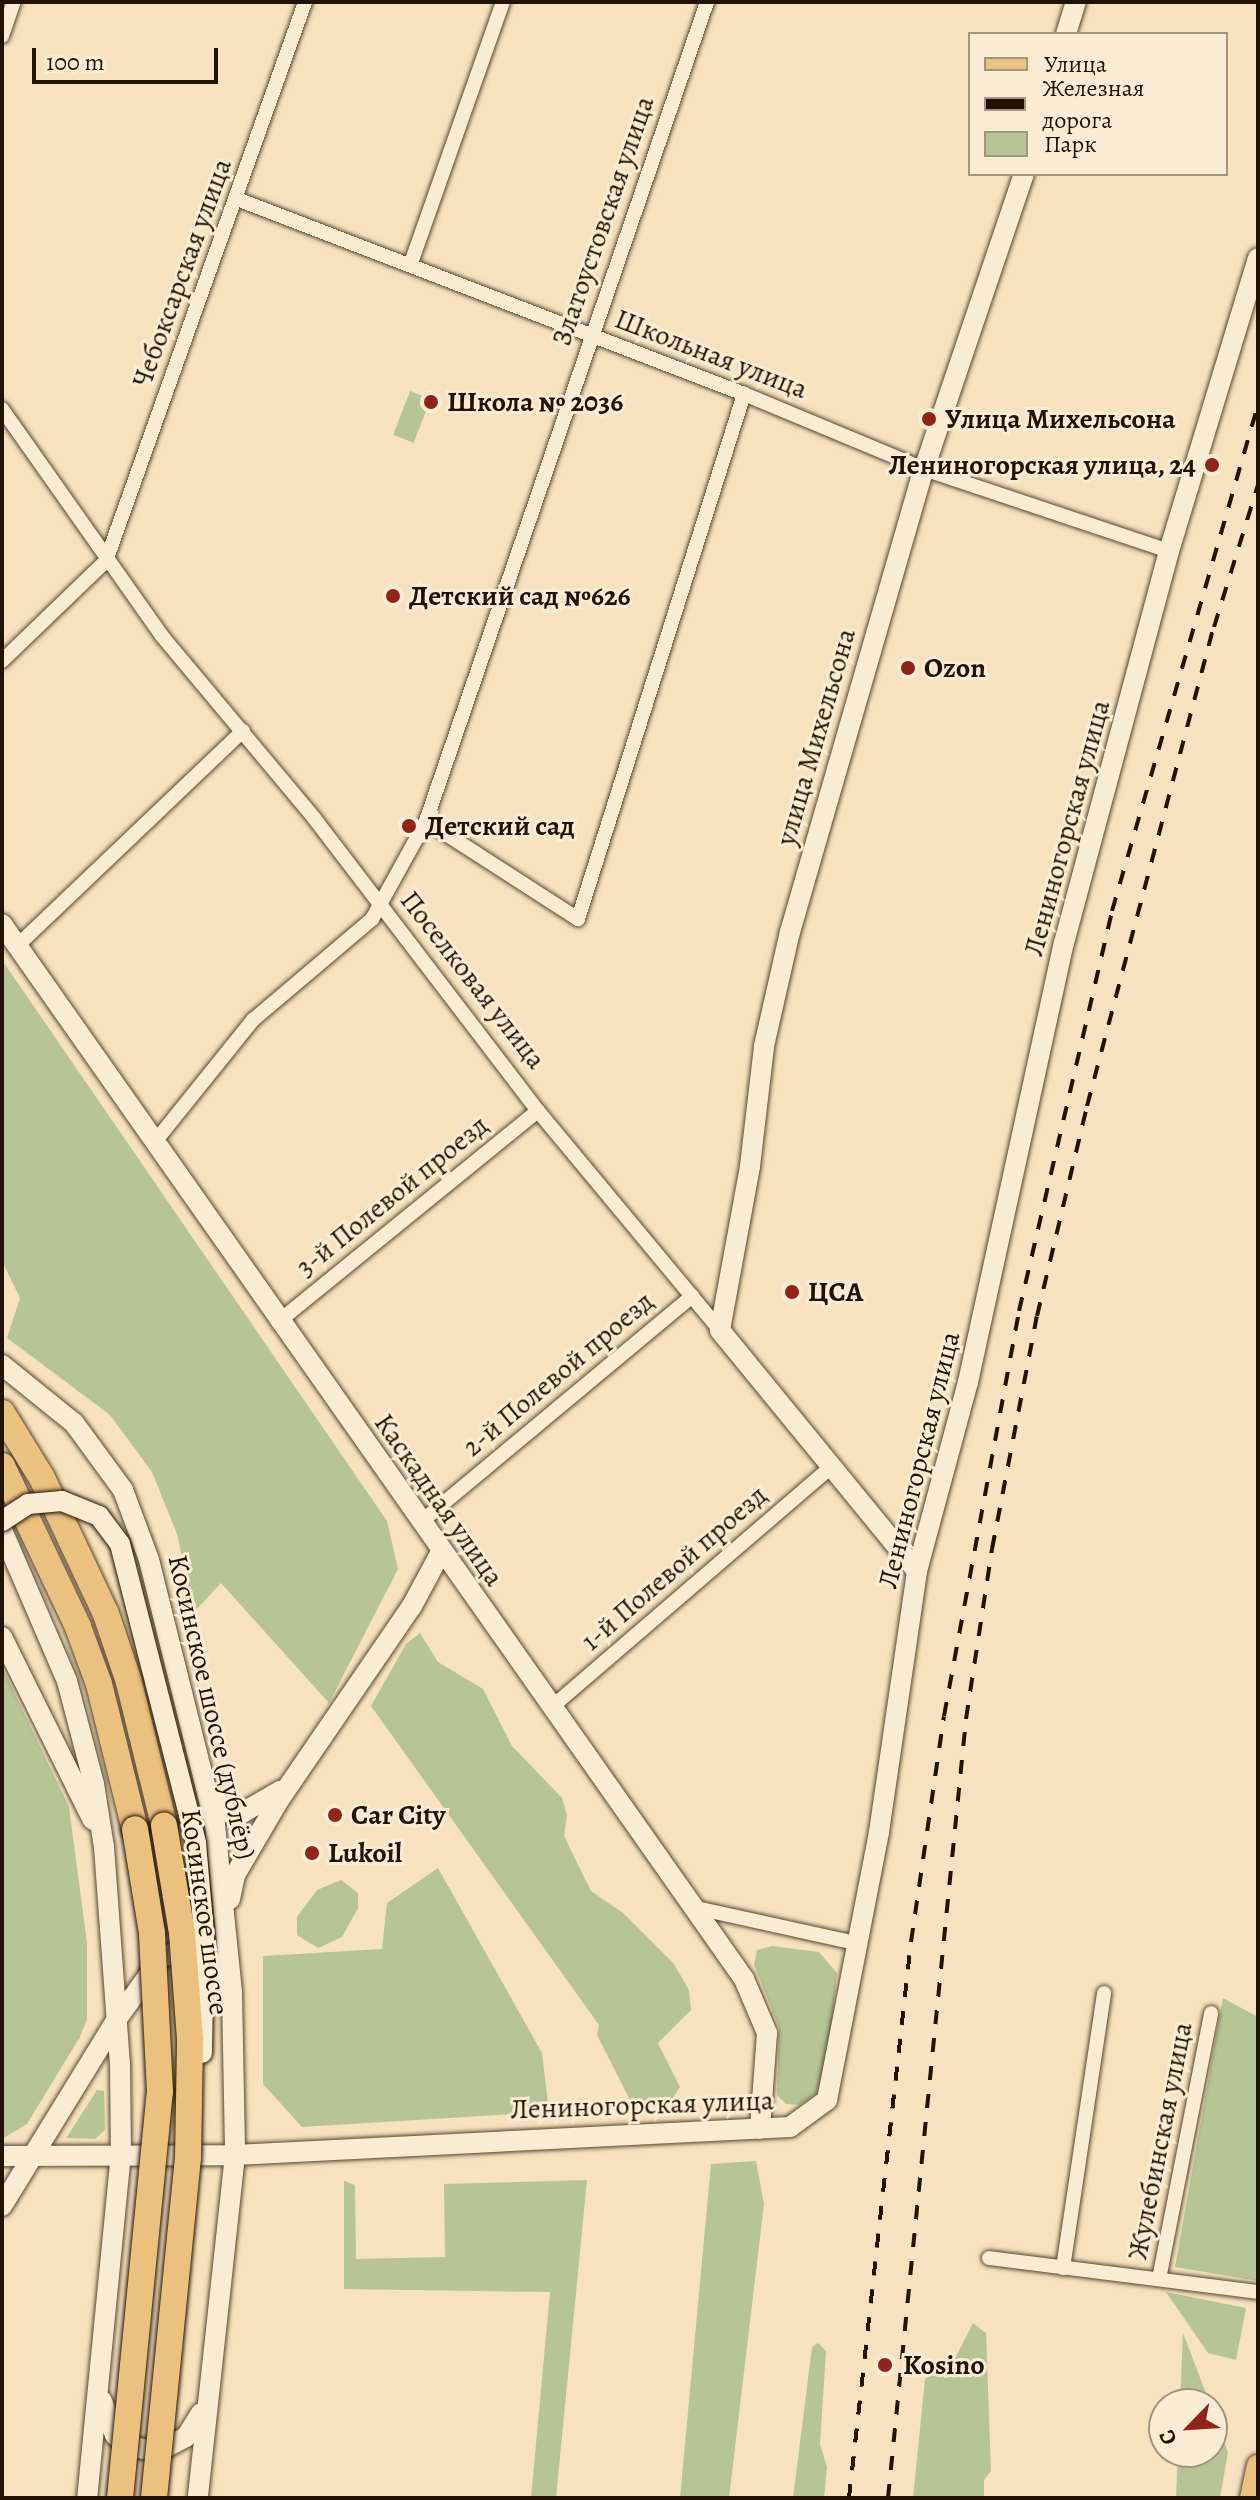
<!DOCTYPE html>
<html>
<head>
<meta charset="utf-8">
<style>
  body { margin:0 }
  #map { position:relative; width:1260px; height:2500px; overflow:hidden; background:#f6e2be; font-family:Alegreya,serif }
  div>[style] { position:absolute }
  .green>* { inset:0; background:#b6c497; transform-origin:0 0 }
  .roads { filter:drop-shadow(0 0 2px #564731) drop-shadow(0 0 2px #564731) }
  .street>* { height:14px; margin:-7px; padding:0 7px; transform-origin:7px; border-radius:7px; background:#f9ecd5 }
  .secondary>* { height:20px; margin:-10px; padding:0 10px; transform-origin:10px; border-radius:10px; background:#f9ecd5 }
  .primary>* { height:22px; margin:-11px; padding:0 11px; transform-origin:11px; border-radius:11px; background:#ebc17f }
  .highway>* { height:26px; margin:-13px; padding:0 13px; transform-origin:13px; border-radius:13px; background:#ebc17f }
  .rail>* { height:4px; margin-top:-2px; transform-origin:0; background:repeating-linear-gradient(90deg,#211302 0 14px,transparent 0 28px) }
  .bridges { filter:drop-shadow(0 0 2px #211302) drop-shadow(0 0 2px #211302) }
  .secondary-bridge>* { height:20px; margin:-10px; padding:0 10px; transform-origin:10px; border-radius:10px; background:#f9ecd5 }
  .highway-bridge>* { height:26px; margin:-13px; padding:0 13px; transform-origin:13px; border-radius:13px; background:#ebc17f }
  .dots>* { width:22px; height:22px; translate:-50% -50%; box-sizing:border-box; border:4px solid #f9ecd5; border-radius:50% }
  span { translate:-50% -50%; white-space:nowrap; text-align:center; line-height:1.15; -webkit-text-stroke:6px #f9ecd5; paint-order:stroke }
  .street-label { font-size:28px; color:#211302 }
  .poi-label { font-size:28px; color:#211302; font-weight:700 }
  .left { translate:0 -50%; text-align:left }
  .right { translate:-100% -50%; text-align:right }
  .frame { position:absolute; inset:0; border:4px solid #211302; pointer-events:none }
  .legend { position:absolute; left:968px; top:32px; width:260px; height:144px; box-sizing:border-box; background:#f9ecd5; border:2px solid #a39581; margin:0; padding:10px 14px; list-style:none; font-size:24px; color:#211302 }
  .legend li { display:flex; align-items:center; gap:16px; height:40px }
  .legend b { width:40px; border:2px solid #a39581 }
  .north { position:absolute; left:1148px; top:2388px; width:80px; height:80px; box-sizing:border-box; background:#f9ecd5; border:2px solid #a39581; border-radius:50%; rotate:245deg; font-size:22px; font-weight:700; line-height:32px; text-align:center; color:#211302 }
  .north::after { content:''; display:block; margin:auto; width:28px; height:36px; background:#8f2418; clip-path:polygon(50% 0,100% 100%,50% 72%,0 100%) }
  .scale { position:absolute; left:32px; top:48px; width:186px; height:36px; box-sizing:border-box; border:4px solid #211302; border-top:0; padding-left:10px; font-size:24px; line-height:28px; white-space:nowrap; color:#211302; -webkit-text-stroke:6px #f9ecd5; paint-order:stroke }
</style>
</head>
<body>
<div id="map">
  <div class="green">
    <i style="left:410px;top:391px;width:22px;height:47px;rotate:21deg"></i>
    <i style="clip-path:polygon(2px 960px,387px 1521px,398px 1569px,329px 1703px,221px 1583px,194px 1612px,177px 1534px,152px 1472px,110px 1415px,7px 1338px,20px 1298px,2px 1261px)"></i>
    <i style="clip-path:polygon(420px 1633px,438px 1662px,483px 1689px,512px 1746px,562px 1798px,567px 1815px,564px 1836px,591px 1891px,623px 1913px,674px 1964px,689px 1990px,691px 2010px,658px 2043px,680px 2087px,671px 2101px,631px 2102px,597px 2035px,599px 2025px,371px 1706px,406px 1644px)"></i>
    <i style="clip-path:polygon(2px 1667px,69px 1807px,87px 1943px,87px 2019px,80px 2037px,27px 2124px,2px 2139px)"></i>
    <i style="clip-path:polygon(438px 1868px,542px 2053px,549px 2112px,302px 2127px,263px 2084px,263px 1956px,382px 1949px,387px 1903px)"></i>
    <i style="clip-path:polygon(341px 1880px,358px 1893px,358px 1908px,342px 1937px,318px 1948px,297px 1935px,297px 1917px,317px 1890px)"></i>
    <i style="clip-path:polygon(772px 1946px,819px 1952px,837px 1973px,827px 2068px,816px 2093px,800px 2105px,786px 2104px,777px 2095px,779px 2027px,754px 1965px,757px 1950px)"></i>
    <i style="clip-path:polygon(1223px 1998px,1258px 2017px,1258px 2281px,1175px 2267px)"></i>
    <i style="clip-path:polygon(97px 2090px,104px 2091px,105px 2130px,95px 2139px,66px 2138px)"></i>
    <i style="clip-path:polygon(756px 2161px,764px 2204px,729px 2498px,680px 2498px,711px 2164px)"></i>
    <i style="clip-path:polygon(587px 2180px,556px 2498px,531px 2498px,550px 2292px,344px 2289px,344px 2181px,355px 2185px,356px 2259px,445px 2257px,444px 2184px)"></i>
    <i style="clip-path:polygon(1166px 2292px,1246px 2308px,1236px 2360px,1208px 2353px)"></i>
    <i style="clip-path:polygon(973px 2323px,986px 2333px,991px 2471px,984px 2480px,984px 2498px,913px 2498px,925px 2379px,936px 2369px,949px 2370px)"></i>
    <i style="clip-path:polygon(1183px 2333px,1210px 2404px,1180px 2404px)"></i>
    <i style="clip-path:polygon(818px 2343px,826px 2351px,820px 2444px,827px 2467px,824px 2498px,793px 2498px,812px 2347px)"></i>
    <i style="clip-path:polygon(1212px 2409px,1228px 2452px,1220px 2498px,1176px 2498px,1178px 2452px,1212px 2452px)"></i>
  </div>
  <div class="roads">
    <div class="street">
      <i style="left:2px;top:36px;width:36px;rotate:-71deg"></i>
      <i style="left:237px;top:199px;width:543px;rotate:21.04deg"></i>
      <i style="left:744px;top:394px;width:195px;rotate:22.6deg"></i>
      <i style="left:924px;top:469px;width:258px;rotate:18.5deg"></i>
      <i style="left:411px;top:263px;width:277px;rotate:-70.6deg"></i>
      <i style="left:2px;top:409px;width:278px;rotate:54.8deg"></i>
      <i style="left:162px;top:636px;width:237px;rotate:50.1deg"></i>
      <i style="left:314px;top:818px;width:369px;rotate:52.6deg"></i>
      <i style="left:538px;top:1111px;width:285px;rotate:50.3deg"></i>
      <i style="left:2px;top:661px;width:144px;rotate:-43.9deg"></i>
      <i style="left:106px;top:561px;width:593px;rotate:-70.4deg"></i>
      <i style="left:426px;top:821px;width:181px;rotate:32.8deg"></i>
      <i style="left:578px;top:919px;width:551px;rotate:-72.45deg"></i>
      <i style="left:17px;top:946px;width:312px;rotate:-43.6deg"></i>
      <i style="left:154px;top:1143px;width:158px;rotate:-51.2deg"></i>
      <i style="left:253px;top:1020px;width:156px;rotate:-40.3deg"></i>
      <i style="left:372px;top:919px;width:112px;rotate:-61.1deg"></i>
      <i style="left:426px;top:821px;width:866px;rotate:-71.06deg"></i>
      <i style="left:278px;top:1322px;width:335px;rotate:-39.1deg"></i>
      <i style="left:421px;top:1522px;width:353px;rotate:-39.8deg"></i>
      <i style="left:552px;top:1707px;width:367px;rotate:-40.7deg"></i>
      <i style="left:692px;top:1907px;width:168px;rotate:12.4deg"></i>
      <i style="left:989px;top:2258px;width:271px;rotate:7.2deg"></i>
      <i style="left:1063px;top:2268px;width:278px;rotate:-81.5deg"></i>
      <i style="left:1159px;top:2279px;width:271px;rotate:-78.9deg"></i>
    </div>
    <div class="secondary">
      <i style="left:1066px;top:34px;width:34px;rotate:-73deg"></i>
      <i style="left:2px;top:924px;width:1290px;rotate:54.88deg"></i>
      <i style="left:744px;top:1979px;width:59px;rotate:66.9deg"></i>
      <i style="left:767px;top:2033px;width:96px;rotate:94.2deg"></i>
      <i style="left:2px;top:1365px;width:92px;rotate:38.9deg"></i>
      <i style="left:74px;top:1423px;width:83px;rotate:53.8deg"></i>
      <i style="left:123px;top:1490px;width:75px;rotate:69.6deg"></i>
      <i style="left:149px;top:1560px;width:273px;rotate:76deg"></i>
      <i style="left:215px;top:1825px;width:169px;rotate:84.2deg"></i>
      <i style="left:232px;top:1993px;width:162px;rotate:88.9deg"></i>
      <i style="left:235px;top:2155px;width:345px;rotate:96.2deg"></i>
      <i style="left:2px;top:1530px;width:164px;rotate:66.7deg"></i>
      <i style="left:67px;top:1681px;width:106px;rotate:75.3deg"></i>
      <i style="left:94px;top:1784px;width:64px;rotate:81deg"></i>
      <i style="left:104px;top:1847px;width:217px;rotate:85.8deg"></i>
      <i style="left:120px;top:2063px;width:90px;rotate:89.4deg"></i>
      <i style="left:121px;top:2153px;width:347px;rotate:95.6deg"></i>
      <i style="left:917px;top:1571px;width:311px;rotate:-129.3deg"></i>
      <i style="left:720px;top:1330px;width:167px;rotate:-79.6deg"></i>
      <i style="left:750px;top:1166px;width:121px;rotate:-83.3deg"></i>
      <i style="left:764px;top:1046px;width:117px;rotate:-77.2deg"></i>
      <i style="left:790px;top:932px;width:482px;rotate:-73.9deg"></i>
      <i style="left:924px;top:469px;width:311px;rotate:-71.3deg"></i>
      <i style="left:2px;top:1637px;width:204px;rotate:63.6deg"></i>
      <i style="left:211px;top:1792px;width:23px;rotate:56deg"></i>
      <i style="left:224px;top:1811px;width:14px;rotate:21deg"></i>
      <i style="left:237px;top:1816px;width:50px;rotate:-30.2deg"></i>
      <i style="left:230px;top:1899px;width:25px;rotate:-78deg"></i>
      <i style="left:235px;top:1875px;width:87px;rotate:-59.6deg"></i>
      <i style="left:279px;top:1800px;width:235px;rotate:-55.6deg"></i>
      <i style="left:412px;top:1606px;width:61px;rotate:-61.8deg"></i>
      <i style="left:2px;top:2156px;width:233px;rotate:-0.2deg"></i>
      <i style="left:235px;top:2155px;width:556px;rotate:-2.89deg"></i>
      <i style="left:790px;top:2127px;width:46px;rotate:-36.1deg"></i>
      <i style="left:827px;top:2100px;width:273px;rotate:-79deg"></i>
      <i style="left:879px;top:1832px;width:264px;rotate:-81.7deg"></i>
      <i style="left:917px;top:1571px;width:196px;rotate:-74.9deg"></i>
      <i style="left:968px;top:1382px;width:449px;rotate:-77.7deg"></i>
      <i style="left:1064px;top:943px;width:406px;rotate:-75deg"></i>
      <i style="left:1169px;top:551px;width:306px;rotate:-73.1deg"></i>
      <i style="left:2px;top:2206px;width:220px;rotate:-58.4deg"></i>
      <i style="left:117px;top:2019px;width:75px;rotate:-54.2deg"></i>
      <i style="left:161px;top:1958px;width:25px;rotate:-23deg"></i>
      <i style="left:184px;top:1948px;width:19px;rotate:6deg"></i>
      <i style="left:203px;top:1950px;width:44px;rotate:54.2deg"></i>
      <i style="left:102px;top:2401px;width:36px;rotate:69deg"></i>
      <i style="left:115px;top:2435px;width:15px;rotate:42deg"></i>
      <i style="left:126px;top:2445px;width:18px;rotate:13deg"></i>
      <i style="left:144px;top:2449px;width:23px;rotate:-5deg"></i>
      <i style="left:167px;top:2447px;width:21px;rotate:-28deg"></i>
      <i style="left:186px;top:2437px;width:28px;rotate:-58deg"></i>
    </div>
    <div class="primary">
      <i style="left:1251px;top:2498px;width:33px;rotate:-78deg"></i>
    </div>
    <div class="highway">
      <i style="left:2px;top:1413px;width:76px;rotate:58.4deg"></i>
      <i style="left:42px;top:1478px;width:150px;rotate:64.8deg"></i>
      <i style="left:106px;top:1614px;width:72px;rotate:71.3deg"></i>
      <i style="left:129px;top:1682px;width:147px;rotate:76.2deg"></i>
      <i style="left:2px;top:1466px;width:178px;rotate:64.7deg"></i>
      <i style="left:78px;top:1627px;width:61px;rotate:69.8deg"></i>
      <i style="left:99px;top:1684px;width:149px;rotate:76.1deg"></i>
    </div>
  </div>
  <div class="rail">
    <i style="left:849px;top:2498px;width:559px;rotate:-83.64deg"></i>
    <i style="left:911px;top:1942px;width:228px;rotate:-81.7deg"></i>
    <i style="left:944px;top:1716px;width:412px;rotate:-79.5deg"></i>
    <i style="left:1019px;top:1311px;width:411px;rotate:-76.9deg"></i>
    <i style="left:1112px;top:911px;width:527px;rotate:-73.91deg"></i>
    <i style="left:888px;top:2498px;width:783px;rotate:-84.28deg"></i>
    <i style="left:966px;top:1719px;width:172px;rotate:-81.3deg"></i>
    <i style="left:992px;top:1549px;width:237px;rotate:-79.1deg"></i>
    <i style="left:1037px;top:1316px;width:216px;rotate:-76.6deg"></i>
    <i style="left:1087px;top:1106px;width:496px;rotate:-75.2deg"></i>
    <i style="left:1214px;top:627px;width:149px;rotate:-72.8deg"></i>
  </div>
  <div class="bridges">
    <div class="secondary-bridge">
      <i style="left:2px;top:1521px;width:31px;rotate:-33deg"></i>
      <i style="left:28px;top:1504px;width:34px;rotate:-5deg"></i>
      <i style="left:62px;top:1501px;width:40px;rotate:22deg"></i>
      <i style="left:99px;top:1516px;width:35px;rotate:53deg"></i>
      <i style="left:120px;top:1544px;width:309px;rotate:75.7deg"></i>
      <i style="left:196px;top:1843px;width:92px;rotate:85deg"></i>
      <i style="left:204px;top:1935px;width:118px;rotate:91deg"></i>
    </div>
    <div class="highway-bridge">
      <i style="left:120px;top:2498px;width:408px;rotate:-84.4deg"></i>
      <i style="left:160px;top:2092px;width:159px;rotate:-92.9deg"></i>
      <i style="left:152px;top:1933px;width:105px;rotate:-99.3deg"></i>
      <i style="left:154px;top:2498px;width:342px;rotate:-84.3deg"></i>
      <i style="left:188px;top:2158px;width:119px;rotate:-89deg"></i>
      <i style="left:190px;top:2039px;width:106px;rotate:-94.3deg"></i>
      <i style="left:182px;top:1933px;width:109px;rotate:-99.5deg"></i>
    </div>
  </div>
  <div class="dots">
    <i style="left:431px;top:402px;background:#8f2418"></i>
    <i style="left:929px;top:419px;background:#8f2418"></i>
    <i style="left:1212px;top:465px;background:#8f2418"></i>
    <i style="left:393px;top:596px;background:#8f2418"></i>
    <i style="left:908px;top:668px;background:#8f2418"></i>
    <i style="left:409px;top:826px;background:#8f2418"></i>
    <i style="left:792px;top:1292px;background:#8f2418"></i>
    <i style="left:335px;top:1815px;background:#8f2418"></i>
    <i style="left:312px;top:1853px;background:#8f2418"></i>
    <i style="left:885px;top:2365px;background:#8f2418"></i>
  </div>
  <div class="street-label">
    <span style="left:603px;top:221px;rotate:-71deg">Златоустовская улица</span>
    <span style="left:182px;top:273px;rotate:-70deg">Чебоксарская улица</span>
    <span style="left:711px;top:354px;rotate:21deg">Школьная улица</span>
    <span style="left:816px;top:737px;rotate:-74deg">улица Михельсона</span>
    <span style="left:1067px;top:828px;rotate:-75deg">Лениногорская улица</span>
    <span style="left:473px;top:980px;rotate:52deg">Поселковая улица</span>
    <span style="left:392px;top:1196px;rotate:-39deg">3-й Полевой проезд</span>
    <span style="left:558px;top:1374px;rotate:-40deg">2-й Полевой проезд</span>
    <span style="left:919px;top:1460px;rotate:-76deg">Лениногорская улица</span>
    <span style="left:439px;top:1500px;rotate:55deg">Каскадная улица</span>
    <span style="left:674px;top:1568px;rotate:-41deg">1-й Полевой проезд</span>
    <span style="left:212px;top:1707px;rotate:77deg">Косинское шоссе (дублёр)</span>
    <span style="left:205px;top:1912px;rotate:82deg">Косинское шоссе</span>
    <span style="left:642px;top:2105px;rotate:-2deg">Лениногорская улица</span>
    <span style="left:1160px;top:2141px;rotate:-79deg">Жулебинская улица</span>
  </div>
  <div class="poi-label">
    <span class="left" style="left:447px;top:402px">Школа № 2036</span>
    <span class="left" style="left:945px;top:419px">Улица Михельсона</span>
    <span class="right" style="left:1196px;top:465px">Лениногорская улица, 24</span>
    <span class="left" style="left:409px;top:596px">Детский сад №626</span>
    <span class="left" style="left:924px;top:668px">Ozon</span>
    <span class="left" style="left:425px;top:826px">Детский сад</span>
    <span class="left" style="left:808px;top:1292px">ЦСА</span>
    <span class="left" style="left:351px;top:1815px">Car City</span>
    <span class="left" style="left:328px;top:1853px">Lukoil</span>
    <span class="left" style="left:903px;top:2365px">Kosino</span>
  </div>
  <div class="frame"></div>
  <ul class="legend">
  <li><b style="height:10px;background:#ebc17f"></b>Улица</li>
  <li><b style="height:10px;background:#211302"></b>Железная дорога</li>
  <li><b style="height:22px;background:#b6c497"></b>Парк</li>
  </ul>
  <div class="north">С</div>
  <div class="scale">100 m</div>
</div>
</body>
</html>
